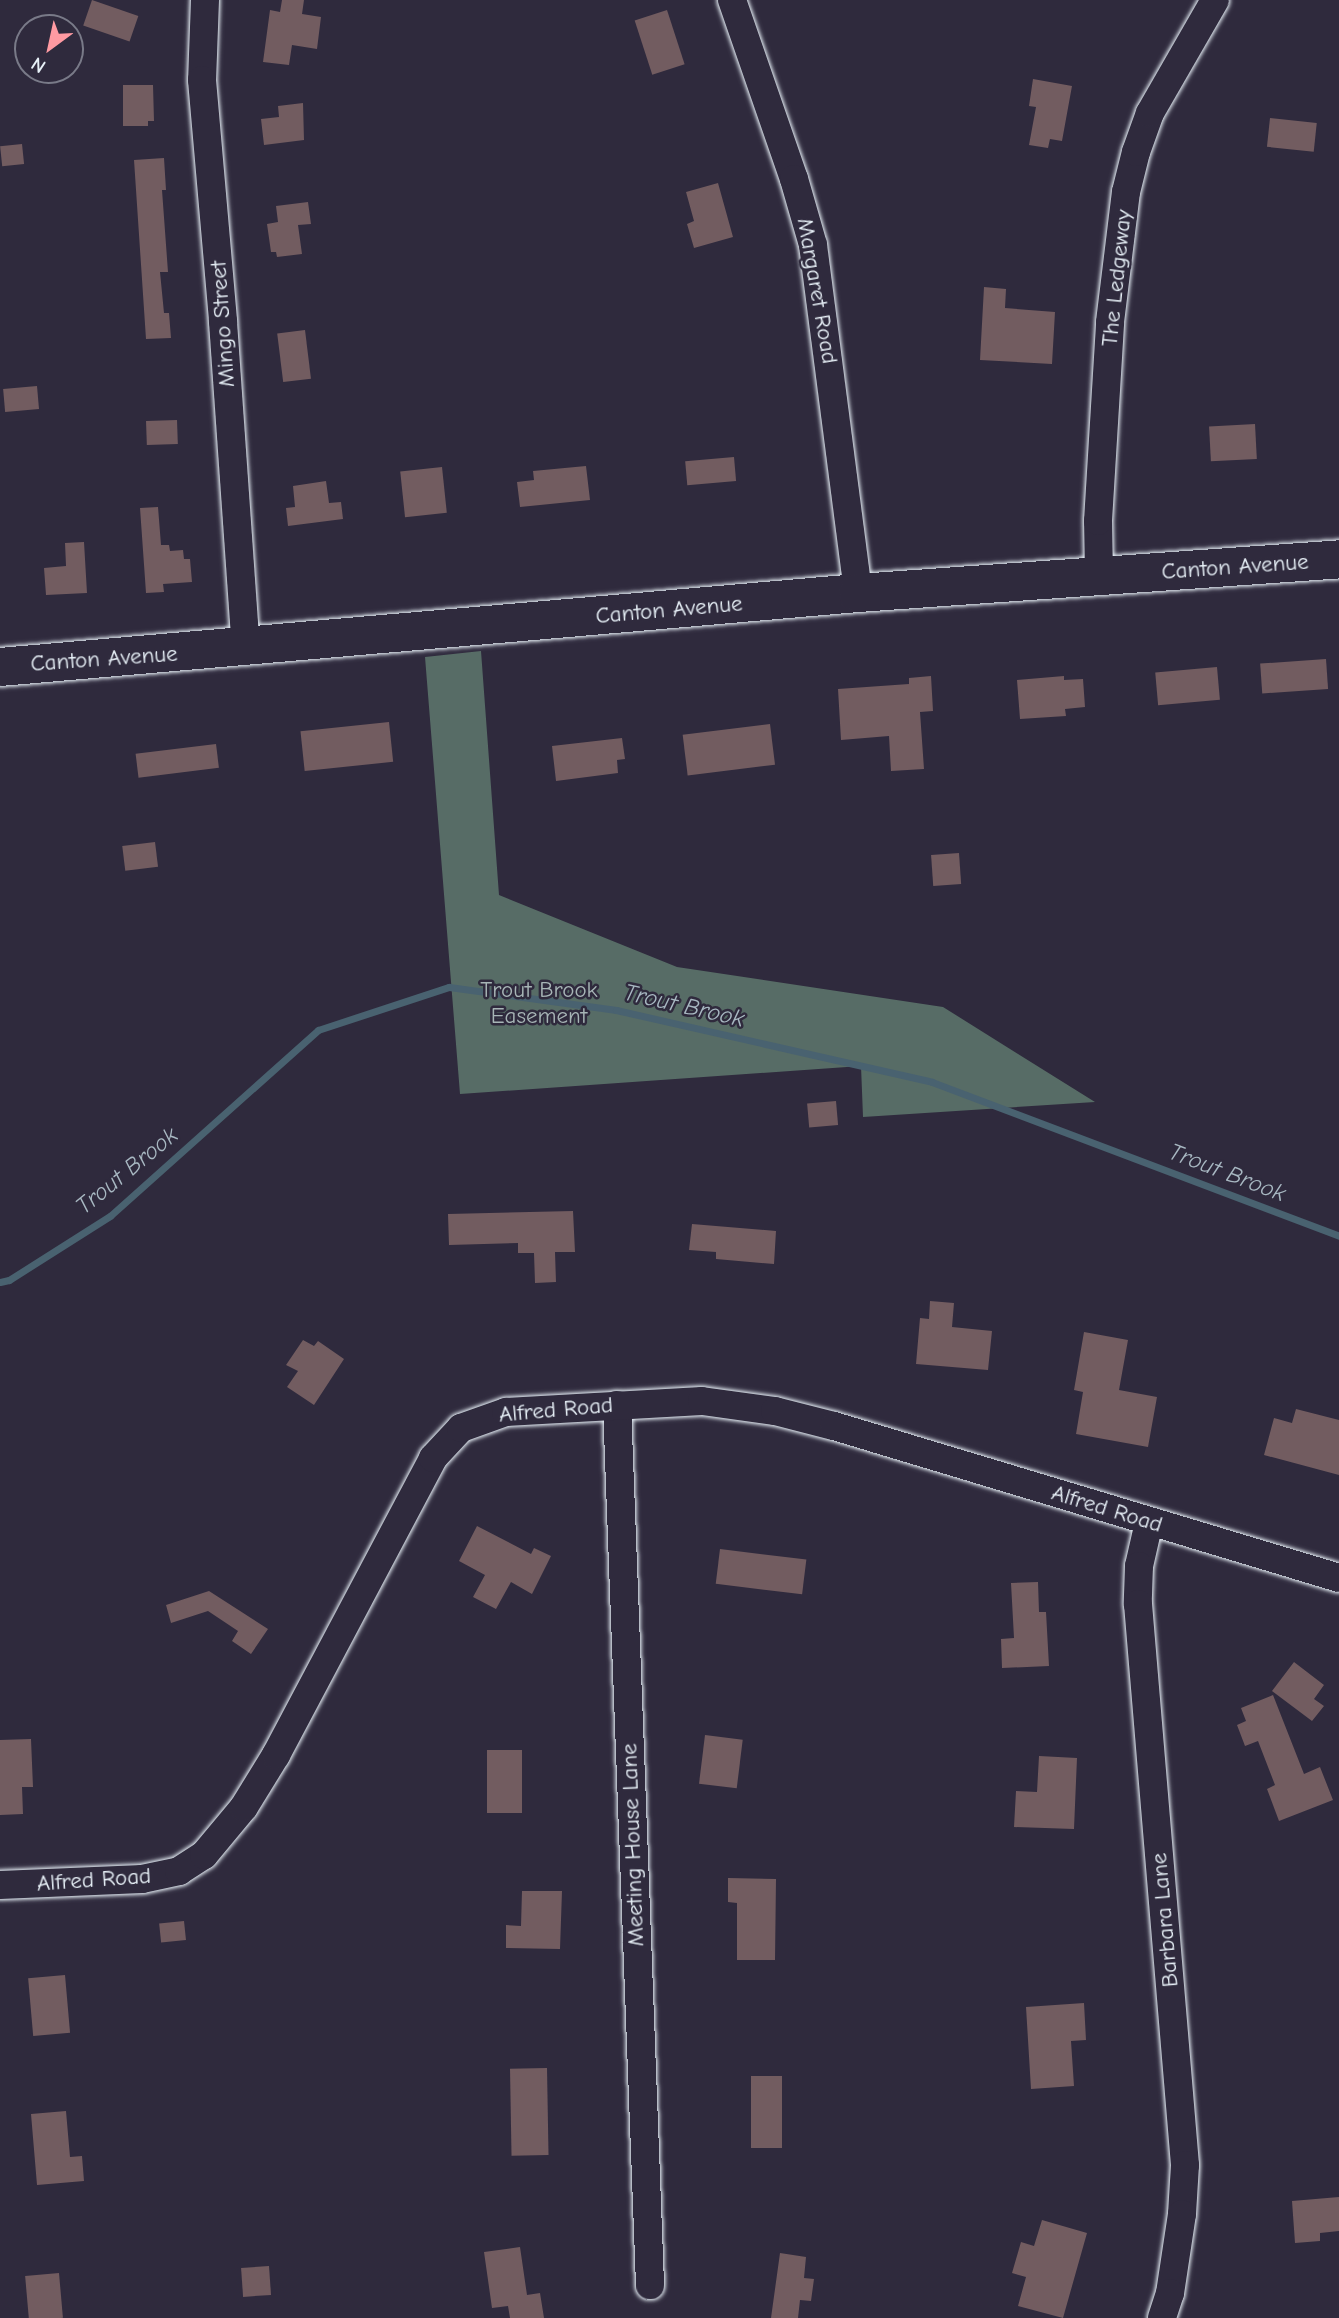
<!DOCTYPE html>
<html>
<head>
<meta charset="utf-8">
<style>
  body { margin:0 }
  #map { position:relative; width:1339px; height:2318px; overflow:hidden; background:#2f2a3d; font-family:"Comic Neue",sans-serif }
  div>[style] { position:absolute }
  .green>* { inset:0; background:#576c66 }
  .stream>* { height:7px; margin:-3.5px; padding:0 3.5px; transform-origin:3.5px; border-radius:3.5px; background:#496270 }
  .building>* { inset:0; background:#725c60; transform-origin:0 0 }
  .roads { filter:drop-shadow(0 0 2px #e8f1f8) drop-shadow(0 0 2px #e8f1f8) }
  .street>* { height:28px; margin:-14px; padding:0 14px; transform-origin:14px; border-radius:14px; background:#2f2a3d }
  .secondary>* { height:38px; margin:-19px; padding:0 19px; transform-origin:19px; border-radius:19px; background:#2f2a3d }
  span { translate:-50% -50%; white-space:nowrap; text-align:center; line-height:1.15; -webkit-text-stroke:5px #2f2a3d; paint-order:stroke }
  .street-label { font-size:23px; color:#e8f1f8 }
  .park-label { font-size:23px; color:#a7b5b6 }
  .water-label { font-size:24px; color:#a8b8c2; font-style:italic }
  .north { position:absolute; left:14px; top:14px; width:70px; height:70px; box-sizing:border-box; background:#2f2a3d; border:2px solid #797a88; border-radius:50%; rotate:213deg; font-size:19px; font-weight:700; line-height:28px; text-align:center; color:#e8f1f8 }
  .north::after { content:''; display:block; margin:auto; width:24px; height:32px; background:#ff9aa2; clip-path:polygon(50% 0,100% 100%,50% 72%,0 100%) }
</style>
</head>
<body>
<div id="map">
  <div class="green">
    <i style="clip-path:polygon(481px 651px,499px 895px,677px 967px,943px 1007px,1095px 1102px,863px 1117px,861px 1066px,460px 1094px,425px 657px)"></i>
  </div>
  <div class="stream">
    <i style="left:0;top:1282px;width:9px;rotate:-13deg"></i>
    <i style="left:9px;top:1280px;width:120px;rotate:-32.4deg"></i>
    <i style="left:110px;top:1216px;width:279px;rotate:-41.8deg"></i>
    <i style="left:318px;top:1030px;width:138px;rotate:-18.2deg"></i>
    <i style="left:449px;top:987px;width:169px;rotate:7.8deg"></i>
    <i style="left:616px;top:1010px;width:324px;rotate:12.8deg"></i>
    <i style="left:932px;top:1082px;width:435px;rotate:20.7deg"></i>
  </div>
  <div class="building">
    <i style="left:92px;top:0;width:49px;height:27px;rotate:19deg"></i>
    <i style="clip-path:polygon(282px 0,304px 0,302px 14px,321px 17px,317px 49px,292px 45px,289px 65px,263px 62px,270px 10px,280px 12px)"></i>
    <i style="left:667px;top:10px;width:57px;height:34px;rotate:72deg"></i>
    <i style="clip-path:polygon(1033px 79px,1072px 86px,1062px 141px,1050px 139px,1048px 148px,1029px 145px,1036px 107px,1029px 106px)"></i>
    <i style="clip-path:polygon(123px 85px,153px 85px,154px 121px,148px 121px,148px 126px,123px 126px)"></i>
    <i style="clip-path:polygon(303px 103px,304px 140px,264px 145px,261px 119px,279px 117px,278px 106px)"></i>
    <i style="left:1270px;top:118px;width:47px;height:29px;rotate:6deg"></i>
    <i style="left:22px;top:144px;width:20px;height:22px;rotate:84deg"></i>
    <i style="clip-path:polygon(164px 158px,166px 190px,162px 190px,168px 272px,160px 272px,164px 313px,169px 313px,171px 338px,146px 339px,134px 160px)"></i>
    <i style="clip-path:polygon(718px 183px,733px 237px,694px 248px,687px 224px,694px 221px,686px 192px)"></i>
    <i style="clip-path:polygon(308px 202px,311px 224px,298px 225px,302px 254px,277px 257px,276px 252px,271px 252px,267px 224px,278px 222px,276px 206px)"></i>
    <i style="clip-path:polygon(984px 287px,1006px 289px,1005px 308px,1055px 312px,1052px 364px,980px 360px)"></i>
    <i style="left:305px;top:330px;width:49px;height:28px;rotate:83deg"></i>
    <i style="left:37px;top:386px;width:23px;height:34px;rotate:85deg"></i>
    <i style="left:177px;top:420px;width:24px;height:31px;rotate:88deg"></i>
    <i style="left:1255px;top:424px;width:35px;height:46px;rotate:87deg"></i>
    <i style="left:734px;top:457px;width:24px;height:49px;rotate:85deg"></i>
    <i style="clip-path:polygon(586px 466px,590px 500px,520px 507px,517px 482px,534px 480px,533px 471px)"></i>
    <i style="left:442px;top:467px;width:46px;height:42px;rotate:84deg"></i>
    <i style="clip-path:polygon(326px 481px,329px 503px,341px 502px,343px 519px,288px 526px,286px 508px,295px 507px,293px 486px)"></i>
    <i style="clip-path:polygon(158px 507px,161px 545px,169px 545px,170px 551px,183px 550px,184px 559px,190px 559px,192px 582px,163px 584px,164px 592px,146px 593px,140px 508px)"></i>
    <i style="clip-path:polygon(84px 542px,87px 593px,46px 595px,44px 568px,66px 566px,65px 543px)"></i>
    <i style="left:1326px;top:659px;width:30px;height:66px;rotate:86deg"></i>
    <i style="left:1217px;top:667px;width:33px;height:62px;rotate:85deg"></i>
    <i style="clip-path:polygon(931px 676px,933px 711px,920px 712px,924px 769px,891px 771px,889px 736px,841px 740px,838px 689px,909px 684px,909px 678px)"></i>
    <i style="clip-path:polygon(1064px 676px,1064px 680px,1083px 679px,1085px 707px,1065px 709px,1066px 716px,1020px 719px,1017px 680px)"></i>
    <i style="left:389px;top:722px;width:40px;height:89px;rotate:84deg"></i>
    <i style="left:770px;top:724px;width:41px;height:88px;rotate:83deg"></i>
    <i style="clip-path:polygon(622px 738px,625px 759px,617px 760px,618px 773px,556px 781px,552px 746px)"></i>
    <i style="left:216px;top:744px;width:24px;height:81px;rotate:83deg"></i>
    <i style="left:155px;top:842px;width:25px;height:33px;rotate:83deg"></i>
    <i style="left:959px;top:853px;width:31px;height:28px;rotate:86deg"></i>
    <i style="left:836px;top:1101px;width:24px;height:29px;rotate:85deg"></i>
    <i style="clip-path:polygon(573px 1211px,575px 1252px,555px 1252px,556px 1282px,535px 1283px,534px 1253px,518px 1253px,518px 1243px,449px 1245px,448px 1214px)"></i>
    <i style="clip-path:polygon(692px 1224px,776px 1231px,774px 1264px,716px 1259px,716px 1252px,689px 1250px)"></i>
    <i style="clip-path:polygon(930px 1301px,954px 1303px,952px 1327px,992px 1331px,988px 1370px,916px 1364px,920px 1318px,929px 1319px)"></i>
    <i style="clip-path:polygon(1084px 1332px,1128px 1340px,1119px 1390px,1157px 1397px,1148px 1447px,1076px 1434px,1083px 1392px,1074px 1390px)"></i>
    <i style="clip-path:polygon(303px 1340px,314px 1346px,318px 1341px,344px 1359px,314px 1405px,287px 1387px,298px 1371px,286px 1365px)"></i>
    <i style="clip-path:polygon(1296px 1409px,1339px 1420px,1339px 1475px,1264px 1455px,1274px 1418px,1292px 1423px)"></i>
    <i style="clip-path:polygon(477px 1526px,531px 1554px,534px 1548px,551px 1556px,532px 1594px,511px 1582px,496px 1609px,473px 1597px,485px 1575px,459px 1561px)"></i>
    <i style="left:720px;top:1549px;width:87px;height:35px;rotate:7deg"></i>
    <i style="clip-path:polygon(1038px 1582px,1039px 1612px,1046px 1612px,1049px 1666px,1002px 1668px,1001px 1639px,1014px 1638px,1011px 1583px)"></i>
    <i style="clip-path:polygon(209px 1591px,268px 1629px,251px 1654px,232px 1641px,238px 1631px,208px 1611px,171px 1623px,166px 1605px)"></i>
    <i style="clip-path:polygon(1294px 1662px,1324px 1685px,1314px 1699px,1324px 1706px,1312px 1721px,1272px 1691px)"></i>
    <i style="clip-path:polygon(1273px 1695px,1304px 1774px,1320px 1767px,1333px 1800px,1279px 1821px,1267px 1789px,1275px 1785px,1258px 1741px,1245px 1746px,1237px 1725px,1246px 1721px,1241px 1708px)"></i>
    <i style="left:705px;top:1735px;width:38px;height:49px;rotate:7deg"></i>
    <i style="clip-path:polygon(31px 1739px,33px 1787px,22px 1787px,23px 1814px,0 1815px,0 1740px)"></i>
    <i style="left:487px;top:1750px;width:35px;height:63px"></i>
    <i style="clip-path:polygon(1039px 1756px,1077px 1758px,1074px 1829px,1014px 1827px,1016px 1791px,1037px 1792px)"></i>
    <i style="clip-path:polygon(728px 1878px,776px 1879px,775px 1960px,737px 1960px,737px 1903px,728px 1902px)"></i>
    <i style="clip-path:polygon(522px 1891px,562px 1891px,560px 1949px,506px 1948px,506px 1925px,521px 1926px)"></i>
    <i style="left:184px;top:1921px;width:19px;height:25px;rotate:84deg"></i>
    <i style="left:65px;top:1975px;width:58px;height:37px;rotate:85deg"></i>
    <i style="clip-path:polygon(1084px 2003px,1086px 2040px,1071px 2041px,1074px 2086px,1031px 2089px,1026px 2007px)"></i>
    <i style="left:547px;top:2068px;width:87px;height:37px;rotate:89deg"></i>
    <i style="left:751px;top:2076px;width:31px;height:72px"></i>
    <i style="clip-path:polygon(66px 2111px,70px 2157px,82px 2156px,84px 2181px,37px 2185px,31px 2114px)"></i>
    <i style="clip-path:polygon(1339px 2197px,1339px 2231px,1320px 2233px,1320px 2241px,1295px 2243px,1292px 2201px)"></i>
    <i style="clip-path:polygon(1042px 2220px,1087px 2233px,1063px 2318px,1018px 2306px,1026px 2277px,1012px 2273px,1021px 2242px,1034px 2246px)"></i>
    <i style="clip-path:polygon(520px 2247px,527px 2295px,540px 2293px,544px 2318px,510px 2318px,508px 2306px,492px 2308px,484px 2252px)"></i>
    <i style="clip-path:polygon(780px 2253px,806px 2257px,804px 2278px,814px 2279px,811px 2301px,800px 2300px,798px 2318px,771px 2318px)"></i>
    <i style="left:269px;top:2266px;width:29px;height:28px;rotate:86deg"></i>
    <i style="left:59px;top:2273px;width:45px;height:34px;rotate:85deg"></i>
  </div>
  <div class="roads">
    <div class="street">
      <i style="left:205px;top:0;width:80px;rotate:92.1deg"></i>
      <i style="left:202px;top:80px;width:243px;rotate:85deg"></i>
      <i style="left:223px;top:322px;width:327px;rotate:86deg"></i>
      <i style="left:732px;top:0;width:189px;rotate:70.9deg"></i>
      <i style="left:794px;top:179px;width:69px;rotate:73.9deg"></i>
      <i style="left:813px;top:245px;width:351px;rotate:82.6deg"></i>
      <i style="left:1099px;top:576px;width:55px;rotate:-91deg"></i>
      <i style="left:1098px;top:521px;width:199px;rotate:-86.5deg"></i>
      <i style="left:1110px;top:322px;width:131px;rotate:-83deg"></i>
      <i style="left:1126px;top:192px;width:41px;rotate:-76deg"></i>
      <i style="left:1136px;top:152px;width:41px;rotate:-70.3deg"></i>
      <i style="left:1150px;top:113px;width:130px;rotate:-60.1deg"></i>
      <i style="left:617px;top:1405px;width:881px;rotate:87.85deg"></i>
      <i style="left:1149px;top:1522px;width:45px;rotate:102.8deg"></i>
      <i style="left:1139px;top:1566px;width:38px;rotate:92deg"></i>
      <i style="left:1138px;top:1604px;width:563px;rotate:85.21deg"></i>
      <i style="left:1185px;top:2165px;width:49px;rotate:93.5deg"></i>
      <i style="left:1182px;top:2214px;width:80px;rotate:98.6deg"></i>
      <i style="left:1170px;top:2293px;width:26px;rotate:108deg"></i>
      <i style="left:0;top:1885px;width:142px;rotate:-2.4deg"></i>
      <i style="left:142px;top:1879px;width:38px;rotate:-12deg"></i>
      <i style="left:179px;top:1871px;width:30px;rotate:-33deg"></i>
      <i style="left:204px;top:1855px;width:62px;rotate:-50.2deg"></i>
      <i style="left:244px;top:1807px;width:61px;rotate:-58.4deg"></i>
      <i style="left:276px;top:1755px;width:336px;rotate:-62.1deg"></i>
      <i style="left:433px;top:1458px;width:41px;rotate:-47deg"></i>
      <i style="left:461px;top:1428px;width:48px;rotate:-19.6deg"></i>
      <i style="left:506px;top:1412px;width:196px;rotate:-3.2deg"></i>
      <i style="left:702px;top:1401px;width:74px;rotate:7.8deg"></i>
      <i style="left:775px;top:1411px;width:61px;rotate:14.3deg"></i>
      <i style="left:834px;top:1426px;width:527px;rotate:16.75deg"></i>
    </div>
    <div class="secondary">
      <i style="left:0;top:667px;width:861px;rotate:-4.93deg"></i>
      <i style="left:858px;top:593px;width:482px;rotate:-4deg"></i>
    </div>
  </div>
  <div class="street-label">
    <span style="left:1117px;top:278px;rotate:-84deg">The Ledgeway</span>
    <span style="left:817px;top:291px;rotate:80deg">Margaret Road</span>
    <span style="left:223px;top:324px;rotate:-94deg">Mingo Street</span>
    <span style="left:1235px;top:567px;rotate:-4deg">Canton Avenue</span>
    <span style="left:669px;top:610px;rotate:-5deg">Canton Avenue</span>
    <span style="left:104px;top:659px;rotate:-4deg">Canton Avenue</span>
    <span style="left:556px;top:1410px;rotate:-5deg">Alfred Road</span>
    <span style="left:1107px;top:1509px;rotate:17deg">Alfred Road</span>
    <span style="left:633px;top:1845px;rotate:-92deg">Meeting House Lane</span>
    <span style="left:94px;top:1880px;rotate:-4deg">Alfred Road</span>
    <span style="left:1165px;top:1920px;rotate:-95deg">Barbara Lane</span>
  </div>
  <div class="park-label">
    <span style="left:539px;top:1003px">Trout Brook<br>Easement</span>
  </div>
  <div class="water-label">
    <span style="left:684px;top:1006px;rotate:13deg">Trout Brook</span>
    <span style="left:127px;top:1171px;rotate:-39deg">Trout Brook</span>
    <span style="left:1227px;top:1173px;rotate:21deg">Trout Brook</span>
  </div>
  <div class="north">N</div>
</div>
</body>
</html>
